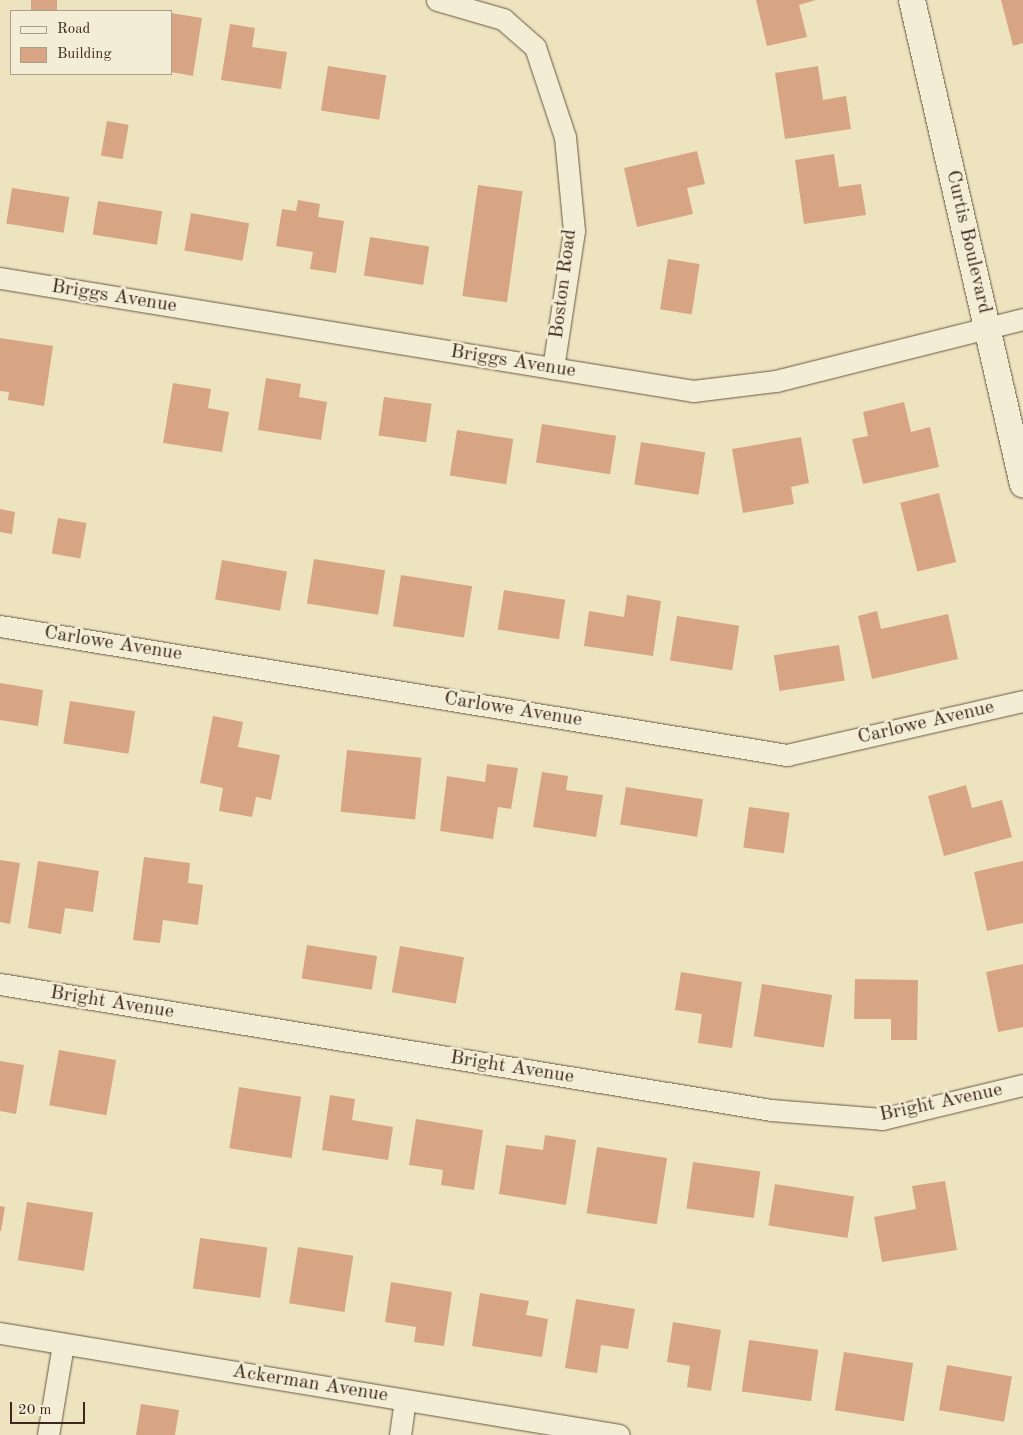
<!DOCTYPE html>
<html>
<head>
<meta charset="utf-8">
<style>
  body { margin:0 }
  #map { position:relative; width:1023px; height:1435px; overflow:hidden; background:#ede4bf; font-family:"Old Standard TT",serif }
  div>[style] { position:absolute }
  .building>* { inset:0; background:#d7a583; transform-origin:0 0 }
  .roads { filter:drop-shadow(0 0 1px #695645) drop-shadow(0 0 1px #695645) }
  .minor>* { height:21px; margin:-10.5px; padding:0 10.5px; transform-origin:10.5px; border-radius:10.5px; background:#f3edd5 }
  .tertiary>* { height:26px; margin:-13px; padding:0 13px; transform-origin:13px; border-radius:13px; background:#f3edd5 }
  span { translate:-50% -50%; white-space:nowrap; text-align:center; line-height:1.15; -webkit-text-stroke:5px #f3edd5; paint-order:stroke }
  .street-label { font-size:20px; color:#3d271c }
  .legend { position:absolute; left:10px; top:10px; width:162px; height:65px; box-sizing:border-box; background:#f3edd5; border:1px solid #aa9e8b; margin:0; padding:6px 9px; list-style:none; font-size:15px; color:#3d271c }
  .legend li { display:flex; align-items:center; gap:10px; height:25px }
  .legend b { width:25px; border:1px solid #aa9e8b }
  .scale { position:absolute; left:10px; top:1402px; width:75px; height:22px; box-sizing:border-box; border:2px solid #3d271c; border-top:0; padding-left:6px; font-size:15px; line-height:18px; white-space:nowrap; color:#3d271c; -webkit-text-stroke:4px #f3edd5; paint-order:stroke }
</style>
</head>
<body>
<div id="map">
  <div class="building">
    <i style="left:31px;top:0;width:26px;height:11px"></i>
    <i style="clip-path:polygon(756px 0,816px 0,799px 5px,807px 37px,767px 46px)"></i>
    <i style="clip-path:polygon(1001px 0,1023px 0,1023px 43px,1013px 46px)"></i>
    <i style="clip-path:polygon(171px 13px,202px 18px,193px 76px,171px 72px)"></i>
    <i style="clip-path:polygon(230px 24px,255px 28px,252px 47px,287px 52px,281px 89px,221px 80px)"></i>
    <i style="left:328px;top:66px;width:59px;height:45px;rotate:9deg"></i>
    <i style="clip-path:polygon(818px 66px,823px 100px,846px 96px,851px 129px,785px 139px,775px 73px)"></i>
    <i style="left:107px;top:121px;width:22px;height:35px;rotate:10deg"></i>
    <i style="clip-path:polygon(697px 151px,705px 184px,687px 188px,693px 214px,637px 227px,624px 168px)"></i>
    <i style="clip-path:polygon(834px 154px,839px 187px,861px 184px,866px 215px,804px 224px,795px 160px)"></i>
    <i style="left:478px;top:185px;width:45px;height:112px;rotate:8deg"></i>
    <i style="left:12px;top:188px;width:58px;height:36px;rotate:9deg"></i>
    <i style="clip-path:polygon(298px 200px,320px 204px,318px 217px,344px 221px,336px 273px,310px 269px,313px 252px,276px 246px,282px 209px,296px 211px)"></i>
    <i style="left:98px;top:201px;width:65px;height:34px;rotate:9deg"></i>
    <i style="left:191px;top:213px;width:59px;height:38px;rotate:10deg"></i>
    <i style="left:370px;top:237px;width:60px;height:39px;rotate:9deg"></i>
    <i style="left:668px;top:259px;width:32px;height:51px;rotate:9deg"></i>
    <i style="clip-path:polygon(0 338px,53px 346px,44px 406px,8px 400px,9px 392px,0 391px)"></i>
    <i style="clip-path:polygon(266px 378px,301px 384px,299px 397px,327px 402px,321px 440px,258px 430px)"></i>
    <i style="clip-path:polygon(173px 383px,211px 389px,208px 408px,229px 412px,222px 452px,163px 443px)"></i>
    <i style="left:384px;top:397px;width:48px;height:39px;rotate:8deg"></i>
    <i style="clip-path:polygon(904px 402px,911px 432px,930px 427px,939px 467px,863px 484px,852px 439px,868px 436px,863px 412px)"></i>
    <i style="left:542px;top:424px;width:75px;height:39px;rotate:9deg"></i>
    <i style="left:457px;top:430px;width:57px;height:46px;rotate:9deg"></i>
    <i style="clip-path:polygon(801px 437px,809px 483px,791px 487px,794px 504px,743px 513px,732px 449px)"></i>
    <i style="left:641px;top:442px;width:65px;height:43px;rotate:9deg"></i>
    <i style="left:939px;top:493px;width:71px;height:40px;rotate:76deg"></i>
    <i style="clip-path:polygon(0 509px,15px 512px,12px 534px,0 532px)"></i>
    <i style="left:58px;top:518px;width:29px;height:36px;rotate:10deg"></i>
    <i style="left:314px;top:559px;width:72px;height:45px;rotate:9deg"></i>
    <i style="left:222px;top:560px;width:66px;height:40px;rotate:10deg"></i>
    <i style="left:401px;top:575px;width:72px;height:52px;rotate:9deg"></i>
    <i style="left:504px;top:590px;width:62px;height:40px;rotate:9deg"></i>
    <i style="clip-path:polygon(627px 595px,661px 601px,653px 656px,584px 646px,589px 611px,624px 617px)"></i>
    <i style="clip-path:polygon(877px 611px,881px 629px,948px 614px,958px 659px,872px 679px,858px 616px)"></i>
    <i style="left:677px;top:616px;width:63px;height:45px;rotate:9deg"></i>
    <i style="left:839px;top:645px;width:36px;height:66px;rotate:81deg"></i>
    <i style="clip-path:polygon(0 683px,43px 690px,38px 726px,0 720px)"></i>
    <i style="left:70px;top:701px;width:66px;height:43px;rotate:9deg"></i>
    <i style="clip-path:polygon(213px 716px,243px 722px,238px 747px,280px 755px,271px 800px,256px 797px,252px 817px,219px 811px,223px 788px,200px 783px)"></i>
    <i style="left:347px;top:750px;width:75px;height:62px;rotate:6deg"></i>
    <i style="clip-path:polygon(487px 764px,518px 768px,511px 809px,498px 807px,493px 839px,440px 831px,447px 776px,485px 782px)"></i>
    <i style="clip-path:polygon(542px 772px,568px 776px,566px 790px,603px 795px,596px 837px,533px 827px)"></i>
    <i style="clip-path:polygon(966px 785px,972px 808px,1002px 800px,1012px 837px,944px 856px,928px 796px)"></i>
    <i style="left:626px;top:787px;width:78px;height:38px;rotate:9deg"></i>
    <i style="left:749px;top:807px;width:41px;height:41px;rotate:8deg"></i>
    <i style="clip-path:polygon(144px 857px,190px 863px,188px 883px,203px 885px,198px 925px,163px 920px,160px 943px,133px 940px)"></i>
    <i style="clip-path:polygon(0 860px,20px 863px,10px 924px,0 922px)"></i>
    <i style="clip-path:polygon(38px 861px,99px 871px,93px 912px,65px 908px,61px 934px,28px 928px)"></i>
    <i style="clip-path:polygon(1023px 861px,1023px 923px,987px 931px,974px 872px)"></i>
    <i style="left:307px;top:945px;width:71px;height:34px;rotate:9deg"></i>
    <i style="left:400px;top:946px;width:65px;height:47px;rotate:10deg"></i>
    <i style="clip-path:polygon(1023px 964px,1023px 1027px,998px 1032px,986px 972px)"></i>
    <i style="clip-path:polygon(681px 972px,742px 982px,732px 1048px,698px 1043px,702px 1014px,675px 1010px)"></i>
    <i style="clip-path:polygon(855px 979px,918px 980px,917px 1040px,891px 1040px,891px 1019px,854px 1019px)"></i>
    <i style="left:762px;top:984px;width:71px;height:53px;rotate:9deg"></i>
    <i style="left:59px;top:1050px;width:58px;height:56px;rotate:10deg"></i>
    <i style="clip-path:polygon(0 1061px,24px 1065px,16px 1114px,0 1111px)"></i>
    <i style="left:239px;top:1087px;width:63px;height:62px;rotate:9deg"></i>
    <i style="clip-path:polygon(330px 1095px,355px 1099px,352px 1120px,393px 1127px,388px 1160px,322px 1150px)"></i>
    <i style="clip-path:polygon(416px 1119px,483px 1130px,474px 1190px,441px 1185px,443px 1170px,409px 1165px)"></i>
    <i style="clip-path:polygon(545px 1135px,576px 1140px,566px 1205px,499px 1194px,506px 1145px,543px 1150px)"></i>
    <i style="left:597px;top:1147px;width:71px;height:67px;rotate:9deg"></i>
    <i style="left:693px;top:1162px;width:68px;height:47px;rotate:8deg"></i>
    <i style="clip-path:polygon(945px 1181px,957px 1250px,882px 1262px,874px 1217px,916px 1209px,912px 1186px)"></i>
    <i style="left:775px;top:1184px;width:80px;height:42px;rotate:9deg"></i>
    <i style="left:27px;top:1202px;width:67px;height:59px;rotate:9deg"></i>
    <i style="clip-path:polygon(0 1206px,5px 1207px,1px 1231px,0 1231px)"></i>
    <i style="left:200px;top:1238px;width:68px;height:51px;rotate:8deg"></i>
    <i style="left:298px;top:1247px;width:56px;height:57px;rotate:9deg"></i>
    <i style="clip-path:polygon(391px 1282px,452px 1292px,444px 1346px,414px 1342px,416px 1327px,385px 1322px)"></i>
    <i style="clip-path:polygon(480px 1293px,529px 1301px,526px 1315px,548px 1319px,542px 1357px,472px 1346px)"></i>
    <i style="clip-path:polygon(576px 1299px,635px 1309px,628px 1349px,601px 1345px,597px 1373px,565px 1368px)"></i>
    <i style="clip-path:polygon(673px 1322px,721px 1330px,711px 1391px,687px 1387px,690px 1366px,667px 1362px)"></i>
    <i style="left:749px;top:1340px;width:70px;height:52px;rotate:8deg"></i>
    <i style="left:844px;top:1352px;width:70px;height:59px;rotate:9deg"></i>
    <i style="left:947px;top:1365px;width:66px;height:46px;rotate:10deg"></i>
    <i style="clip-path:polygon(141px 1404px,179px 1410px,175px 1435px,136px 1435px)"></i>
  </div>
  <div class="roads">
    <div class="minor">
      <i style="left:437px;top:0;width:69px;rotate:16.1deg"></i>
      <i style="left:503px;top:19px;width:43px;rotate:41.2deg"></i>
      <i style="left:535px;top:47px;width:95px;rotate:71.6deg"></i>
      <i style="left:565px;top:137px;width:94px;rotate:84.5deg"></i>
      <i style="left:574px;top:231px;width:139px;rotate:98.7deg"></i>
      <i style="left:0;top:278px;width:702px;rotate:9.26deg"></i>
      <i style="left:693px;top:391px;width:84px;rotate:-6.9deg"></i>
      <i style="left:776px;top:381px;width:255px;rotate:-14.1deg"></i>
      <i style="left:0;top:626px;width:798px;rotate:9.31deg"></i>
      <i style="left:787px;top:755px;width:242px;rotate:-12.9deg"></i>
      <i style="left:0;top:984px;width:781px;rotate:9.28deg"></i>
      <i style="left:771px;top:1110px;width:111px;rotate:4.6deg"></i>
      <i style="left:882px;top:1119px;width:145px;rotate:-13.6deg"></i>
      <i style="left:0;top:1333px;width:627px;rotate:9.36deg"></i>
      <i style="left:48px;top:1435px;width:92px;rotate:-80.6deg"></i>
      <i style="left:400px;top:1435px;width:35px;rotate:-82deg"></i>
    </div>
    <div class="tertiary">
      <i style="left:912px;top:0;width:497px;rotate:77.1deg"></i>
    </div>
  </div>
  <div class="street-label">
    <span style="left:968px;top:242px;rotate:77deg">Curtis Boulevard</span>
    <span style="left:564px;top:284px;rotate:-83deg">Boston Road</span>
    <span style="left:114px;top:297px;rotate:9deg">Briggs Avenue</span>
    <span style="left:513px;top:362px;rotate:9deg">Briggs Avenue</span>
    <span style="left:113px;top:644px;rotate:9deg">Carlowe Avenue</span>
    <span style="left:513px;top:710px;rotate:9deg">Carlowe Avenue</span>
    <span style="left:926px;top:723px;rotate:-13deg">Carlowe Avenue</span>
    <span style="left:112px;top:1003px;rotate:9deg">Bright Avenue</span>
    <span style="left:512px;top:1068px;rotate:9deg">Bright Avenue</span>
    <span style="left:941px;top:1103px;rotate:-12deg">Bright Avenue</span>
    <span style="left:310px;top:1384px;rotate:9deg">Ackerman Avenue</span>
  </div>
  <ul class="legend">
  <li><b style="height:6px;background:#f3edd5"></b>Road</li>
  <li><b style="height:14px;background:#d7a583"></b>Building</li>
  </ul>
  <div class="scale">20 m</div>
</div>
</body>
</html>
